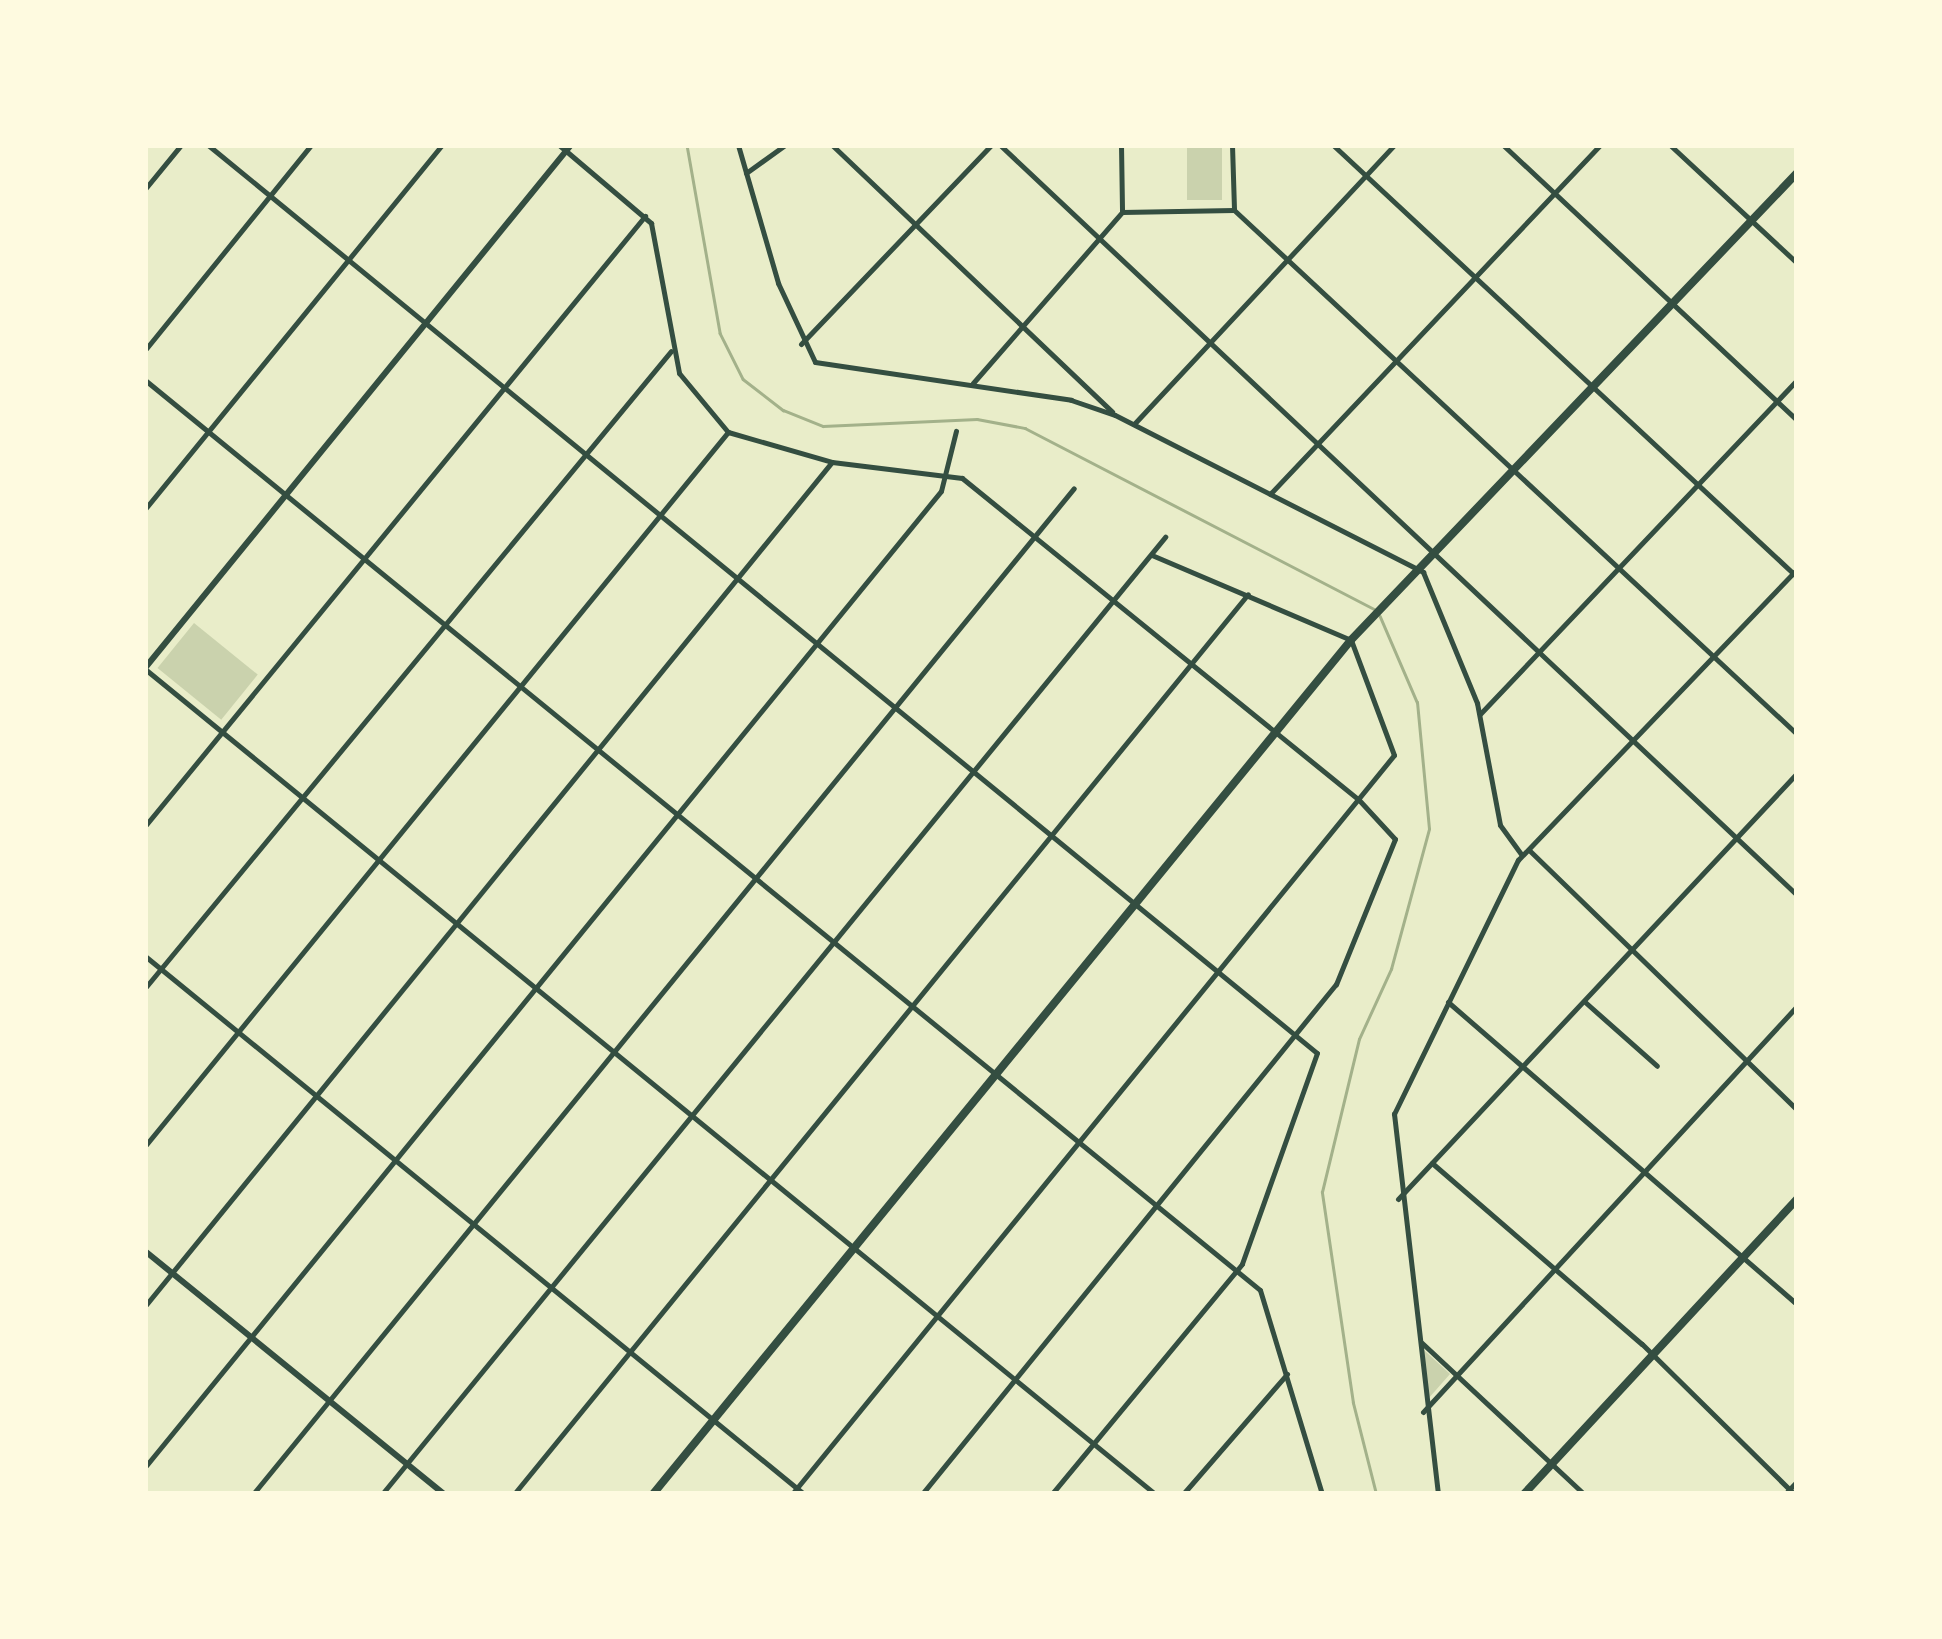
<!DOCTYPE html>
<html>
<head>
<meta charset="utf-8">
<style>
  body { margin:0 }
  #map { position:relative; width:1942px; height:1639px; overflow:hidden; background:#e9edc9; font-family:"Nunito Sans",sans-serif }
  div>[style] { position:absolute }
  .green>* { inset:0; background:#cad2ad; transform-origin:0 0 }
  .stream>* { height:2.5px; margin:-1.25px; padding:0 1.25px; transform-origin:1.25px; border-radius:1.25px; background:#a3b18a }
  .minor>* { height:5px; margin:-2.5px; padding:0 2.5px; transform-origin:2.5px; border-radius:2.5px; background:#344e41 }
  .tertiary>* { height:6px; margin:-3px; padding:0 3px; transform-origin:3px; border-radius:3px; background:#344e41 }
  .secondary>* { height:8px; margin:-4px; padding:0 4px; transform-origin:4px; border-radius:4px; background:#344e41 }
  span { translate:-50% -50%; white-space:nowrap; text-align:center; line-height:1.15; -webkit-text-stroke:8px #fefae0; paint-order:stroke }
  .frame { position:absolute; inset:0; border:148px solid #fefae0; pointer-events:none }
</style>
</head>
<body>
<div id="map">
  <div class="green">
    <i style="left:1187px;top:145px;width:35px;height:55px"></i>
    <i style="left:194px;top:623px;width:82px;height:58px;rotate:39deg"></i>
    <i style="clip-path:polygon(1424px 1350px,1450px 1374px,1428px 1399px,1425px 1398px)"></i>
  </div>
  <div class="stream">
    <i style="left:687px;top:145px;width:191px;rotate:80deg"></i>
    <i style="left:720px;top:333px;width:51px;rotate:63.4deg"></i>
    <i style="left:743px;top:379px;width:51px;rotate:37.8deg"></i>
    <i style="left:783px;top:410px;width:43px;rotate:21.8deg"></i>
    <i style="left:823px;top:426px;width:154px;rotate:-2.6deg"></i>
    <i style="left:977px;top:419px;width:49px;rotate:10.6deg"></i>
    <i style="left:1025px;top:428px;width:395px;rotate:27.4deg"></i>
    <i style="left:1376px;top:1494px;width:94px;rotate:-104.2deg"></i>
    <i style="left:1353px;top:1403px;width:213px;rotate:-98.4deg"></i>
    <i style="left:1322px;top:1192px;width:157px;rotate:-76.4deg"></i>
    <i style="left:1359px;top:1039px;width:77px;rotate:-65.4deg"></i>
    <i style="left:1391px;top:969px;width:145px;rotate:-74.8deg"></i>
    <i style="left:1429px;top:829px;width:127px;rotate:-95.4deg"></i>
    <i style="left:1417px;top:703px;width:94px;rotate:-113.3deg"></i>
  </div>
  <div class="minor">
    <i style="left:208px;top:145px;width:1433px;rotate:39.31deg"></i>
    <i style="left:1317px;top:1053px;width:224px;rotate:109.6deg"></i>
    <i style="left:1242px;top:1264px;width:298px;rotate:129.6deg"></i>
    <i style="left:559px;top:145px;width:121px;rotate:40.3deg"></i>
    <i style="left:651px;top:223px;width:153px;rotate:79.4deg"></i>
    <i style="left:679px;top:373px;width:77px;rotate:50.3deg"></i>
    <i style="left:728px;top:432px;width:108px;rotate:16.1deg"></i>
    <i style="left:832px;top:462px;width:131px;rotate:7deg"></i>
    <i style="left:962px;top:478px;width:511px;rotate:39.04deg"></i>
    <i style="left:1359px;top:800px;width:53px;rotate:47.3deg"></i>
    <i style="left:1395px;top:839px;width:157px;rotate:112.1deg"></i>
    <i style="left:1336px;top:984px;width:657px;rotate:129.07deg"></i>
    <i style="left:738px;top:145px;width:144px;rotate:73.8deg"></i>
    <i style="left:778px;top:283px;width:87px;rotate:64.9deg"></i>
    <i style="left:815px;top:362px;width:259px;rotate:8.4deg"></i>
    <i style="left:1071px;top:400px;width:46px;rotate:18.8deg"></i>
    <i style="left:1115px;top:415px;width:346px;rotate:27deg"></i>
    <i style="left:1423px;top:572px;width:142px;rotate:67.6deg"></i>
    <i style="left:1477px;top:703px;width:124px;rotate:79.3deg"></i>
    <i style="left:1500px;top:825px;width:37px;rotate:54deg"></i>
    <i style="left:832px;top:145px;width:387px;rotate:43.6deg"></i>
    <i style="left:1000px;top:145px;width:1094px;rotate:43.26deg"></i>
    <i style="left:1121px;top:145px;width:67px;rotate:89.1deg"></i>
    <i style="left:1122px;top:212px;width:112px;rotate:-1deg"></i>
    <i style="left:1232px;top:145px;width:65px;rotate:88.2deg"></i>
    <i style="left:1234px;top:210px;width:769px;rotate:42.95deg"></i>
    <i style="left:1333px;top:145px;width:634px;rotate:42.95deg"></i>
    <i style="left:1503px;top:145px;width:403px;rotate:43.1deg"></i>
    <i style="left:1670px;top:145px;width:173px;rotate:42.9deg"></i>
    <i style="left:746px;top:173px;width:48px;rotate:-35.7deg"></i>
    <i style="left:145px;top:189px;width:57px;rotate:-50.7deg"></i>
    <i style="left:801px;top:344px;width:275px;rotate:-46.3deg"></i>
    <i style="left:145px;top:350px;width:264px;rotate:-51deg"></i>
    <i style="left:145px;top:380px;width:1439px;rotate:39.22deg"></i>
    <i style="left:1260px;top:1290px;width:213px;rotate:73.1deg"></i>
    <i style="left:973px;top:383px;width:227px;rotate:-48.9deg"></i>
    <i style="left:1134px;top:424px;width:381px;rotate:-47deg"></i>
    <i style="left:1270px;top:494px;width:480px;rotate:-46.6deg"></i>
    <i style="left:145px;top:509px;width:470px;rotate:-50.8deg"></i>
    <i style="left:145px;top:669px;width:1304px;rotate:39.24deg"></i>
    <i style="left:1480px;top:714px;width:460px;rotate:-46.5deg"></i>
    <i style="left:145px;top:826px;width:789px;rotate:-50.66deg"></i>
    <i style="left:1530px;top:851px;width:372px;rotate:44.1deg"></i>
    <i style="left:145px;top:956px;width:851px;rotate:39.23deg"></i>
    <i style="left:145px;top:988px;width:826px;rotate:-50.45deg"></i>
    <i style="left:1448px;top:1002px;width:462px;rotate:40.9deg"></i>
    <i style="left:1585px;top:1002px;width:96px;rotate:41.6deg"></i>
    <i style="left:145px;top:1146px;width:922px;rotate:-50.77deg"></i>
    <i style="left:1432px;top:1163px;width:277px;rotate:40.8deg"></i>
    <i style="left:1642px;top:1344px;width:214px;rotate:44.6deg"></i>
    <i style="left:1398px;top:1199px;width:584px;rotate:-46.87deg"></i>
    <i style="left:145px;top:1306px;width:1088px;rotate:-50.86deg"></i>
    <i style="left:1422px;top:1343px;width:221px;rotate:43deg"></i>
    <i style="left:1423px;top:1412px;width:552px;rotate:-47.35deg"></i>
    <i style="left:145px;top:1467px;width:1259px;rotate:-50.8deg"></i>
    <i style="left:941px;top:491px;width:62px;rotate:-76deg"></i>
    <i style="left:253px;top:1494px;width:1298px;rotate:-50.78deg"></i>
    <i style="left:382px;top:1494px;width:1237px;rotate:-50.71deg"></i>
    <i style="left:514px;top:1494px;width:1161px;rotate:-50.8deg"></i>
    <i style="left:792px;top:1494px;width:953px;rotate:-50.83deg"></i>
    <i style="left:1394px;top:755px;width:123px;rotate:-110.5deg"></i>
    <i style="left:1351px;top:640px;width:216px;rotate:-156.9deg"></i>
    <i style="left:1183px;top:1494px;width:159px;rotate:-49.1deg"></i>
    <i style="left:1438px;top:1494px;width:383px;rotate:-96.6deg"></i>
    <i style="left:1394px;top:1114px;width:283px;rotate:-64deg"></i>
    <i style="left:1518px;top:860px;width:403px;rotate:-46.2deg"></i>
    <i style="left:1785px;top:1494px;width:18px;rotate:-47deg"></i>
  </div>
  <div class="tertiary">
    <i style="left:145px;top:668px;width:675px;rotate:-50.84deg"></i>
    <i style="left:145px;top:1251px;width:385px;rotate:39.1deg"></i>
  </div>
  <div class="secondary">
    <i style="left:653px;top:1494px;width:1103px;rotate:-50.74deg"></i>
    <i style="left:1351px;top:640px;width:646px;rotate:-46.32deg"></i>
    <i style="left:1524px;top:1494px;width:402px;rotate:-47.2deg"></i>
  </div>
  <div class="frame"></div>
</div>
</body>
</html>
